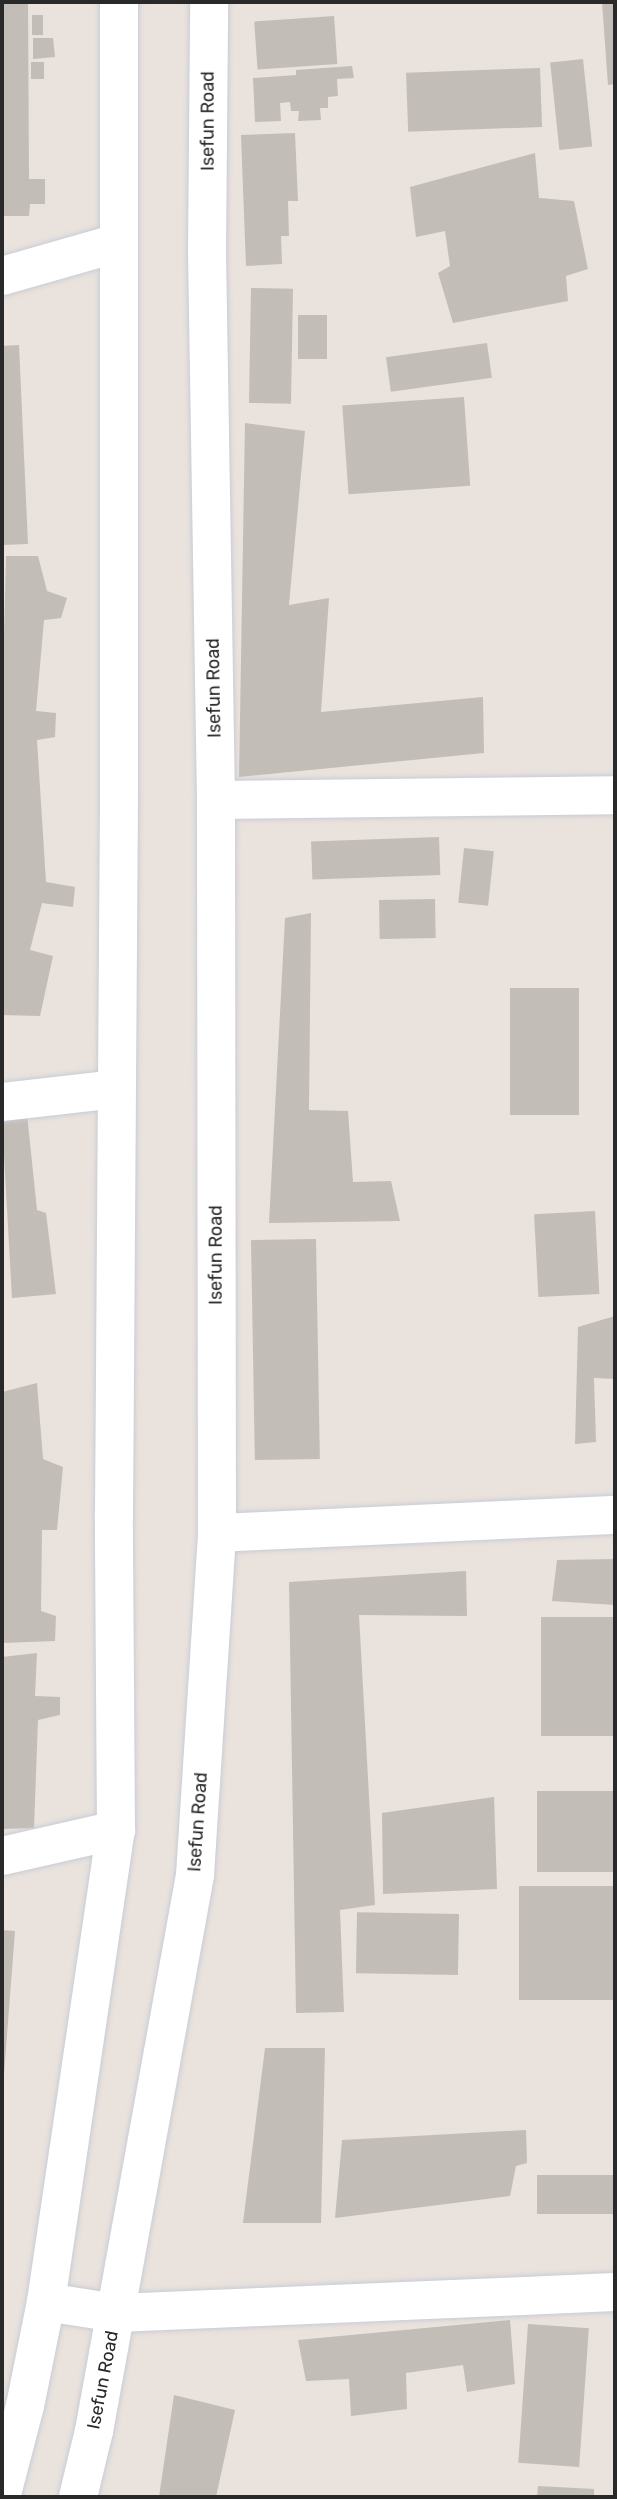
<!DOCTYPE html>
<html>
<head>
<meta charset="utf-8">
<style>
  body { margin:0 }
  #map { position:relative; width:617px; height:2499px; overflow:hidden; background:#eae2dc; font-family:Rubik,sans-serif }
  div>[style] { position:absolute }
  .building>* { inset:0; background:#c3bdb7; transform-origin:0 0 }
  .roads { filter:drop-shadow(0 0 2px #c7cdd6) drop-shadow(0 0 2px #c7cdd6) }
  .street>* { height:38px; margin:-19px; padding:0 19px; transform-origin:19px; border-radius:19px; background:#fff }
  .secondary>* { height:38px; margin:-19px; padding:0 19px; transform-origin:19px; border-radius:19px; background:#fff }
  span { translate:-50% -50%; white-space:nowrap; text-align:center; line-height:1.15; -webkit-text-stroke:6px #fff; paint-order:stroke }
  .street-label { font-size:18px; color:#292929 }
  .frame { position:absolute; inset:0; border:4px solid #292929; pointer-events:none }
</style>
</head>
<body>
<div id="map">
  <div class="building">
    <i style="clip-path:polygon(2px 2px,28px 2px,29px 179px,45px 179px,45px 204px,30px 204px,29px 216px,2px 216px)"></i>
    <i style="clip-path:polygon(602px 2px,615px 2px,615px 84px,608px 85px)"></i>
    <i style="left:32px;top:15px;width:11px;height:20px"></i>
    <i style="left:334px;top:16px;width:48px;height:80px;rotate:86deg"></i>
    <i style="clip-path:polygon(33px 38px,53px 38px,55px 57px,33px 59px)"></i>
    <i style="left:583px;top:59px;width:88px;height:33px;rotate:84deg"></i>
    <i style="left:31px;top:62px;width:13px;height:17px"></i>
    <i style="clip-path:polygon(352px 66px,354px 78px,337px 79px,338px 96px,328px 97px,328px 108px,320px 108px,321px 120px,298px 121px,299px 111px,291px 111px,290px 102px,280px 103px,281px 121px,255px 122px,253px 78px,296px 75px,296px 70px)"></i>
    <i style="left:540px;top:68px;width:59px;height:134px;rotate:88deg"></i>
    <i style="clip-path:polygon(295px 133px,298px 201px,288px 201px,289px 236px,281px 236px,282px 264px,246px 266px,241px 135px)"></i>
    <i style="clip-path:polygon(535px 153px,539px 198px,574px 201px,588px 269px,566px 276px,568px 301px,453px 323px,438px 273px,450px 266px,445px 231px,416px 237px,410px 187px)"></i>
    <i style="left:251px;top:288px;width:42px;height:115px;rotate:1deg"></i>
    <i style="left:298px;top:315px;width:29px;height:44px"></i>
    <i style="left:487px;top:343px;width:35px;height:102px;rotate:82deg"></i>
    <i style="clip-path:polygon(19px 345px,28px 544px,2px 545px,2px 346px)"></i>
    <i style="left:464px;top:397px;width:89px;height:122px;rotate:86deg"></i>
    <i style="clip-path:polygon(245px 423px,305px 431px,289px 605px,329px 598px,321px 712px,483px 697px,484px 753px,239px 777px)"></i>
    <i style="clip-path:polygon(6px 556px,38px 556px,47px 591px,67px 598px,61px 618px,44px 620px,36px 711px,56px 713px,55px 737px,37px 740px,46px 882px,75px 887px,73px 907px,42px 903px,30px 950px,53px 956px,40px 1016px,2px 1015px,2px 715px)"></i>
    <i style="left:439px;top:837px;width:38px;height:128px;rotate:88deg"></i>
    <i style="left:464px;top:848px;width:30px;height:55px;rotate:6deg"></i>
    <i style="left:435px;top:899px;width:39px;height:56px;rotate:89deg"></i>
    <i style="clip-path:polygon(311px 913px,309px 1110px,348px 1111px,353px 1182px,391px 1181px,400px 1221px,269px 1223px,285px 918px)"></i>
    <i style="left:510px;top:988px;width:69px;height:127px"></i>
    <i style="clip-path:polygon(27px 1114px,37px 1210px,46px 1213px,56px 1294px,12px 1298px,2px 1120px)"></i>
    <i style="left:595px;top:1211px;width:83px;height:61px;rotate:87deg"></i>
    <i style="left:316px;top:1239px;width:220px;height:65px;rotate:89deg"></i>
    <i style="clip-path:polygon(615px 1316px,615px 1379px,594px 1378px,596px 1442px,575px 1444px,578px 1327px)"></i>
    <i style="clip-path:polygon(37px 1383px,43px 1459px,63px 1467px,57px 1530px,42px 1530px,41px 1611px,56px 1616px,55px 1641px,2px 1643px,2px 1392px)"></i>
    <i style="clip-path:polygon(615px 1559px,615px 1605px,552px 1601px,557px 1560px)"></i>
    <i style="clip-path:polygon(466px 1571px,467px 1616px,359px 1615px,375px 1905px,340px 1910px,344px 2012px,296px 2013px,289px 1582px)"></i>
    <i style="left:615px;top:1617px;width:119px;height:74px;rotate:90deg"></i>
    <i style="clip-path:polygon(37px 1653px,35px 1696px,60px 1697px,60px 1715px,38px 1720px,34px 1828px,2px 1829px,2px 1657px)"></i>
    <i style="left:537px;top:1791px;width:78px;height:81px"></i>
    <i style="clip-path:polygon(494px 1797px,497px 1889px,383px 1894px,382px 1813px)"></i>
    <i style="left:615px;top:1886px;width:114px;height:96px;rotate:90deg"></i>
    <i style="left:459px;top:1914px;width:61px;height:102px;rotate:91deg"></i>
    <i style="clip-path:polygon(2px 1930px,15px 1931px,4px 2074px,2px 2074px)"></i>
    <i style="clip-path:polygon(265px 2048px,325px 2048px,321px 2223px,243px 2223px)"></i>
    <i style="clip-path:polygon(526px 2130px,527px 2163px,516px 2166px,510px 2196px,335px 2218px,342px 2140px)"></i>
    <i style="left:615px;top:2175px;width:39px;height:78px;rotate:90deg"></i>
    <i style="clip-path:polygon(510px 2320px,515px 2384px,467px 2392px,463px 2365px,406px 2373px,407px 2409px,351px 2416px,349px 2379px,306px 2381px,298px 2340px)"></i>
    <i style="left:528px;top:2324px;width:61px;height:139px;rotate:4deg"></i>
    <i style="clip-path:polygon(174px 2395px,235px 2410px,216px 2497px,159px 2497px)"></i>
    <i style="clip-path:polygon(538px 2486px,594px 2489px,594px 2497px,537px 2497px)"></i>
  </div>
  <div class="roads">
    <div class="street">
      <i style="left:2px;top:276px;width:121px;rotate:-15.9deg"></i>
      <i style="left:216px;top:800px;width:399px;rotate:-0.7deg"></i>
      <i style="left:2px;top:1102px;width:115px;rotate:-6.5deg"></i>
      <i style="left:217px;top:1533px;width:398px;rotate:-2.6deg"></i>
      <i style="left:2px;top:1856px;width:117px;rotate:-12.8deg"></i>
      <i style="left:46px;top:2302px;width:71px;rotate:8.9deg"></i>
      <i style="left:116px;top:2313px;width:499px;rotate:-2.4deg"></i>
    </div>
    <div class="secondary">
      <i style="left:2px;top:2494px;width:91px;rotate:-75.4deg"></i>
      <i style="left:25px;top:2406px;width:106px;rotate:-78.6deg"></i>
      <i style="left:46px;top:2302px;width:477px;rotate:-81.6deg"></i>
      <i style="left:116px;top:1830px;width:315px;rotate:-90.4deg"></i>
      <i style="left:114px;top:1515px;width:720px;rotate:-89.6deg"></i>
      <i style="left:119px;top:795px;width:793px;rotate:-90deg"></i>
      <i style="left:78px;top:2497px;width:68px;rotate:-76.4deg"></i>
      <i style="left:94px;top:2431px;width:565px;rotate:-79.7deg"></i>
      <i style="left:195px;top:1875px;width:343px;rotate:-86.3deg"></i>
      <i style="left:217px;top:1533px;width:733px;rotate:-90.08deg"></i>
      <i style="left:216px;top:800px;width:547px;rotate:-90.94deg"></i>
      <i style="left:207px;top:253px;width:251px;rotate:-89.5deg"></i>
    </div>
  </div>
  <div class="street-label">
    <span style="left:208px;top:121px;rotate:-90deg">Isefun Road</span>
    <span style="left:214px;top:688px;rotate:-91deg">Isefun Road</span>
    <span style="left:216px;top:1255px;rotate:-90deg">Isefun Road</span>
    <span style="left:198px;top:1822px;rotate:-86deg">Isefun Road</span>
    <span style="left:103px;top:2380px;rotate:-79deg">Isefun Road</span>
  </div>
  <div class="frame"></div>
</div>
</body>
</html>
